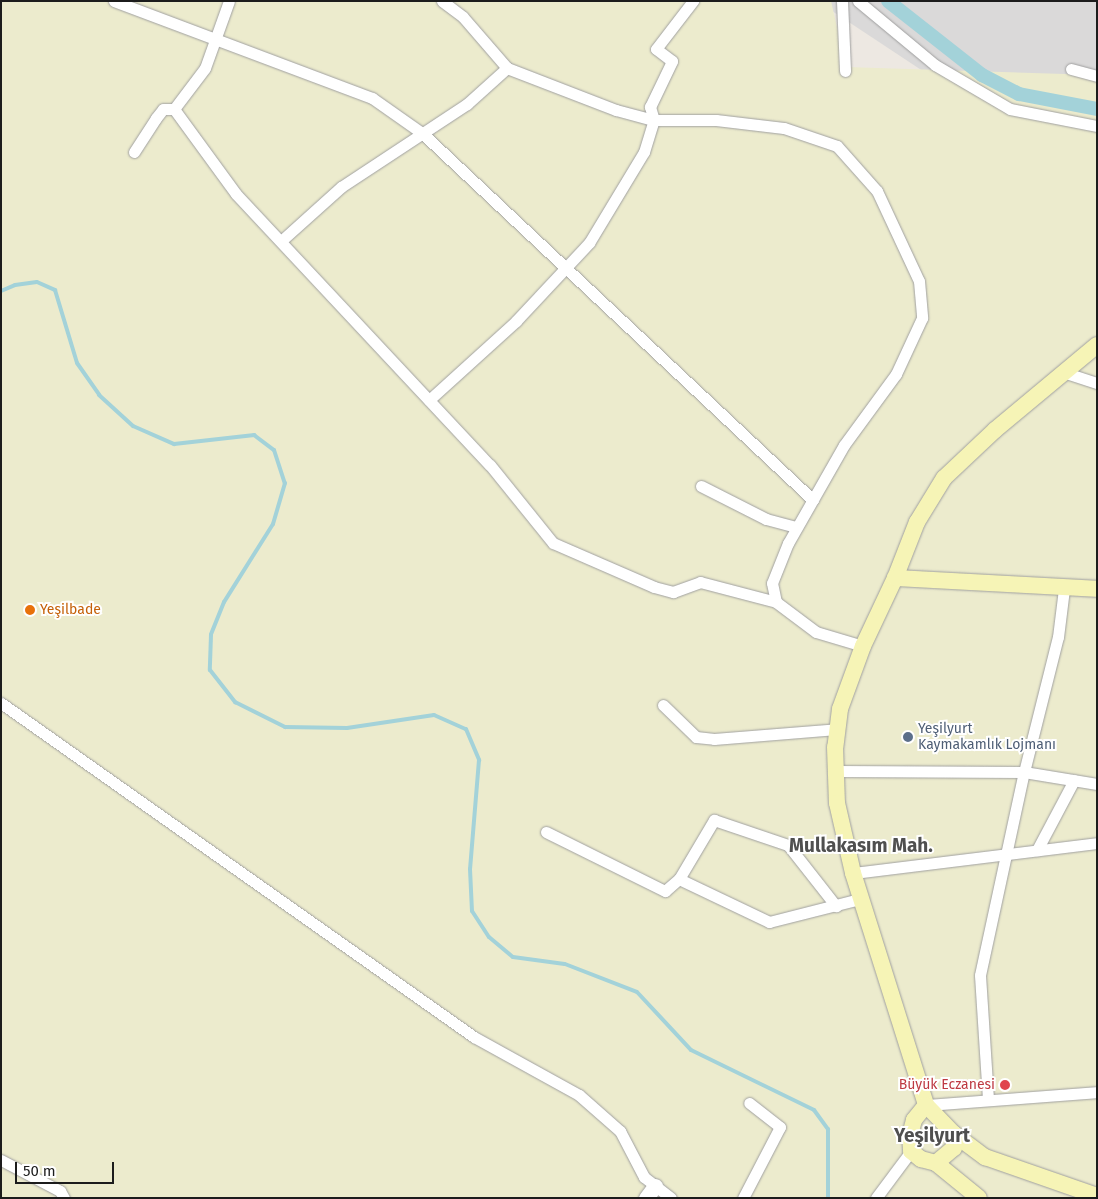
<!DOCTYPE html>
<html>
<head>
<meta charset="utf-8">
<style>
  body { margin:0 }
  #map { position:relative; width:1098px; height:1199px; overflow:hidden; background:#ede8e2; font-family:"Fira Sans",sans-serif }
  div>[style] { position:absolute }
  .residential>* { inset:0; background:#dad9d9 }
  .farmland>* { inset:0; background:#ecebcd }
  .stream>* { height:4px; margin:-2px; padding:0 2px; transform-origin:2px; border-radius:2px; background:#a3d2d9 }
  .canal>* { height:14px; margin:-7px; padding:0 7px; transform-origin:7px; border-radius:7px; background:#a3d2d9 }
  .roads { filter:drop-shadow(0 0 1px #a0a0a0) drop-shadow(0 0 1px #a0a0a0) }
  .minor>* { height:11px; margin:-5.5px; padding:0 5.5px; transform-origin:5.5px; border-radius:5.5px; background:#fff }
  .tertiary>* { height:15px; margin:-7.5px; padding:0 7.5px; transform-origin:7.5px; border-radius:7.5px; background:#fff }
  .secondary>* { height:16px; margin:-8px; padding:0 8px; transform-origin:8px; border-radius:8px; background:#f6f4b6 }
  .dots>* { width:14px; height:14px; translate:-50% -50%; box-sizing:border-box; border:2px solid #fff; border-radius:50% }
  span { translate:-50% -50%; white-space:nowrap; text-align:center; line-height:1.15; -webkit-text-stroke:4px #fff; paint-order:stroke }
  .food-label { font-size:14px; color:#c56008 }
  .left { translate:0 -50%; text-align:left }
  .service-label { font-size:14px; color:#4e5e75 }
  .health-label { font-size:14px; color:#be3a42 }
  .right { translate:-100% -50%; text-align:right }
  .district-label { font-size:19px; color:#4f4f4f; font-weight:700 }
  .frame { position:absolute; inset:0; border:2px solid #1c1c1c; pointer-events:none }
  .scale { position:absolute; left:15px; top:1162px; width:99px; height:22px; box-sizing:border-box; border:2px solid #1c1c1c; border-top:0; padding-left:6px; font-size:15px; line-height:18px; white-space:nowrap; color:#1c1c1c; -webkit-text-stroke:4px #fff; paint-order:stroke }
</style>
</head>
<body>
<div id="map">
  <div class="residential">
    <i style="clip-path:polygon(817px 1px,1097px 1px,1097px 147px,1042px 150px)"></i>
  </div>
  <div class="farmland">
    <i style="clip-path:polygon(1px 1px,831px 1px,846px 67px,1097px 75px,1097px 1198px,1px 1198px)"></i>
  </div>
  <div class="stream">
    <i style="left:1px;top:291px;width:15px;rotate:-23deg"></i>
    <i style="left:15px;top:285px;width:22px;rotate:-8deg"></i>
    <i style="left:37px;top:282px;width:20px;rotate:24deg"></i>
    <i style="left:55px;top:290px;width:76px;rotate:73.2deg"></i>
    <i style="left:77px;top:363px;width:39px;rotate:55deg"></i>
    <i style="left:99px;top:395px;width:46px;rotate:42.4deg"></i>
    <i style="left:133px;top:426px;width:45px;rotate:23.7deg"></i>
    <i style="left:174px;top:444px;width:81px;rotate:-6.4deg"></i>
    <i style="left:254px;top:435px;width:25px;rotate:37deg"></i>
    <i style="left:274px;top:450px;width:35px;rotate:72deg"></i>
    <i style="left:285px;top:483px;width:43px;rotate:106.3deg"></i>
    <i style="left:273px;top:524px;width:92px;rotate:122.1deg"></i>
    <i style="left:224px;top:602px;width:35px;rotate:112deg"></i>
    <i style="left:211px;top:635px;width:35px;rotate:92deg"></i>
    <i style="left:210px;top:670px;width:41px;rotate:52deg"></i>
    <i style="left:235px;top:702px;width:56px;rotate:26.6deg"></i>
    <i style="left:285px;top:727px;width:62px;rotate:0.9deg"></i>
    <i style="left:347px;top:728px;width:88px;rotate:-8.5deg"></i>
    <i style="left:434px;top:715px;width:35px;rotate:24deg"></i>
    <i style="left:466px;top:729px;width:34px;rotate:67deg"></i>
    <i style="left:479px;top:760px;width:109px;rotate:94.7deg"></i>
    <i style="left:470px;top:869px;width:42px;rotate:87.3deg"></i>
    <i style="left:472px;top:911px;width:31px;rotate:57deg"></i>
    <i style="left:489px;top:937px;width:31px;rotate:40deg"></i>
    <i style="left:513px;top:957px;width:52px;rotate:7.7deg"></i>
    <i style="left:565px;top:964px;width:77px;rotate:21.3deg"></i>
    <i style="left:637px;top:992px;width:79px;rotate:47deg"></i>
    <i style="left:691px;top:1050px;width:137px;rotate:26deg"></i>
    <i style="left:814px;top:1110px;width:24px;rotate:54deg"></i>
    <i style="left:828px;top:1129px;width:69px;rotate:90deg"></i>
  </div>
  <div class="canal">
    <i style="left:888px;top:1px;width:120px;rotate:38.2deg"></i>
    <i style="left:982px;top:75px;width:42px;rotate:27.2deg"></i>
    <i style="left:1019px;top:94px;width:79px;rotate:10.9deg"></i>
  </div>
  <div class="roads">
    <div class="minor">
      <i style="left:114px;top:1px;width:276px;rotate:20.6deg"></i>
      <i style="left:372px;top:98px;width:61px;rotate:35deg"></i>
      <i style="left:422px;top:133px;width:536px;rotate:43.19deg"></i>
      <i style="left:442px;top:1px;width:26px;rotate:37deg"></i>
      <i style="left:463px;top:17px;width:67px;rotate:49.2deg"></i>
      <i style="left:507px;top:68px;width:117px;rotate:21.1deg"></i>
      <i style="left:616px;top:110px;width:39px;rotate:15deg"></i>
      <i style="left:654px;top:120px;width:62px"></i>
      <i style="left:716px;top:120px;width:68px;rotate:6.7deg"></i>
      <i style="left:784px;top:128px;width:56px;rotate:18.8deg"></i>
      <i style="left:837px;top:146px;width:60px;rotate:48.4deg"></i>
      <i style="left:877px;top:191px;width:99px;rotate:65deg"></i>
      <i style="left:919px;top:281px;width:37px;rotate:85deg"></i>
      <i style="left:922px;top:318px;width:62px;rotate:114.9deg"></i>
      <i style="left:896px;top:374px;width:88px;rotate:126.2deg"></i>
      <i style="left:844px;top:445px;width:113px;rotate:119.7deg"></i>
      <i style="left:788px;top:543px;width:43px;rotate:111.8deg"></i>
      <i style="left:772px;top:583px;width:19px;rotate:78deg"></i>
      <i style="left:776px;top:602px;width:50px;rotate:36.9deg"></i>
      <i style="left:816px;top:632px;width:49px;rotate:16.6deg"></i>
      <i style="left:842px;top:1px;width:70px;rotate:87.5deg"></i>
      <i style="left:858px;top:1px;width:100px;rotate:39.7deg"></i>
      <i style="left:935px;top:65px;width:87px;rotate:30.4deg"></i>
      <i style="left:1010px;top:109px;width:89px;rotate:11.1deg"></i>
      <i style="left:1071px;top:69px;width:27px;rotate:15deg"></i>
      <i style="left:174px;top:109px;width:105px;rotate:53.9deg"></i>
      <i style="left:236px;top:194px;width:371px;rotate:46.9deg"></i>
      <i style="left:490px;top:465px;width:100px;rotate:51.1deg"></i>
      <i style="left:553px;top:543px;width:110px;rotate:23.5deg"></i>
      <i style="left:654px;top:587px;width:20px;rotate:15deg"></i>
      <i style="left:673px;top:592px;width:29px;rotate:-20deg"></i>
      <i style="left:700px;top:582px;width:79px;rotate:14.7deg"></i>
      <i style="left:134px;top:152px;width:40px;rotate:-57.1deg"></i>
      <i style="left:156px;top:118px;width:11px;rotate:-52deg"></i>
      <i style="left:163px;top:109px;width:11px"></i>
      <i style="left:174px;top:109px;width:51px;rotate:-52.9deg"></i>
      <i style="left:205px;top:68px;width:71px;rotate:-70.3deg"></i>
      <i style="left:281px;top:241px;width:81px;rotate:-42deg"></i>
      <i style="left:341px;top:187px;width:151px;rotate:-33.4deg"></i>
      <i style="left:467px;top:104px;width:54px;rotate:-42deg"></i>
      <i style="left:1066px;top:373px;width:33px;rotate:18deg"></i>
      <i style="left:429px;top:400px;width:118px;rotate:-42.2deg"></i>
      <i style="left:516px;top:321px;width:107px;rotate:-46.9deg"></i>
      <i style="left:589px;top:243px;width:106px;rotate:-58.9deg"></i>
      <i style="left:644px;top:152px;width:34px;rotate:-73deg"></i>
      <i style="left:654px;top:120px;width:14px;rotate:-107deg"></i>
      <i style="left:650px;top:107px;width:51px;rotate:-64.4deg"></i>
      <i style="left:672px;top:61px;width:20px;rotate:-143deg"></i>
      <i style="left:656px;top:49px;width:61px;rotate:-52.4deg"></i>
      <i style="left:701px;top:486px;width:73px;rotate:26.9deg"></i>
      <i style="left:766px;top:519px;width:31px;rotate:15deg"></i>
      <i style="left:1px;top:703px;width:579px;rotate:35.23deg"></i>
      <i style="left:474px;top:1037px;width:120px;rotate:28.9deg"></i>
      <i style="left:579px;top:1095px;width:55px;rotate:41.3deg"></i>
      <i style="left:620px;top:1131px;width:52px;rotate:62.4deg"></i>
      <i style="left:644px;top:1177px;width:34px;rotate:38deg"></i>
      <i style="left:663px;top:705px;width:46px;rotate:44.1deg"></i>
      <i style="left:696px;top:737px;width:18px;rotate:6deg"></i>
      <i style="left:714px;top:739px;width:123px;rotate:-4.6deg"></i>
      <i style="left:835px;top:771px;width:189px;rotate:0.3deg"></i>
      <i style="left:1024px;top:772px;width:74px;rotate:9.3deg"></i>
      <i style="left:546px;top:832px;width:133px;rotate:26.4deg"></i>
      <i style="left:665px;top:891px;width:18px;rotate:-41deg"></i>
      <i style="left:679px;top:879px;width:69px;rotate:-59.3deg"></i>
      <i style="left:714px;top:820px;width:78px;rotate:18.7deg"></i>
      <i style="left:788px;top:845px;width:78px;rotate:51.8deg"></i>
      <i style="left:1037px;top:850px;width:79px;rotate:-62.1deg"></i>
      <i style="left:853px;top:873px;width:246px;rotate:-7deg"></i>
      <i style="left:679px;top:879px;width:100px;rotate:25.5deg"></i>
      <i style="left:769px;top:922px;width:94px;rotate:-14.2deg"></i>
      <i style="left:988px;top:1099px;width:124px;rotate:-93.7deg"></i>
      <i style="left:980px;top:975px;width:208px;rotate:-77.8deg"></i>
      <i style="left:1024px;top:772px;width:139px;rotate:-75.9deg"></i>
      <i style="left:1058px;top:637px;width:48px;rotate:-82.9deg"></i>
      <i style="left:926px;top:1105px;width:171px;rotate:-4.3deg"></i>
      <i style="left:1px;top:1160px;width:67px;rotate:27.7deg"></i>
      <i style="left:60px;top:1191px;width:8px;rotate:60deg"></i>
      <i style="left:743px;top:1198px;width:80px;rotate:-62.5deg"></i>
      <i style="left:780px;top:1127px;width:39px;rotate:-142deg"></i>
      <i style="left:876px;top:1198px;width:59px;rotate:-53.3deg"></i>
    </div>
    <div class="tertiary">
      <i style="left:646px;top:1198px;width:15px;rotate:-53deg"></i>
    </div>
    <div class="secondary">
      <i style="left:1097px;top:345px;width:133px;rotate:140.2deg"></i>
      <i style="left:995px;top:430px;width:70px;rotate:136.7deg"></i>
      <i style="left:944px;top:478px;width:52px;rotate:121.5deg"></i>
      <i style="left:917px;top:522px;width:60px;rotate:111.4deg"></i>
      <i style="left:895px;top:578px;width:75px;rotate:115.2deg"></i>
      <i style="left:863px;top:646px;width:67px;rotate:110.1deg"></i>
      <i style="left:840px;top:709px;width:38px;rotate:97deg"></i>
      <i style="left:835px;top:747px;width:56px;rotate:88deg"></i>
      <i style="left:837px;top:803px;width:72px;rotate:77.1deg"></i>
      <i style="left:853px;top:873px;width:243px;rotate:72.5deg"></i>
      <i style="left:926px;top:1105px;width:40px;rotate:46deg"></i>
      <i style="left:954px;top:1134px;width:39px;rotate:37deg"></i>
      <i style="left:985px;top:1157px;width:119px;rotate:19.2deg"></i>
      <i style="left:895px;top:578px;width:202px;rotate:3.1deg"></i>
      <i style="left:926px;top:1105px;width:19px;rotate:129deg"></i>
      <i style="left:914px;top:1120px;width:16px;rotate:105deg"></i>
      <i style="left:910px;top:1135px;width:16px;rotate:86deg"></i>
      <i style="left:911px;top:1151px;width:13px;rotate:39deg"></i>
      <i style="left:921px;top:1159px;width:16px;rotate:15deg"></i>
      <i style="left:936px;top:1163px;width:23px;rotate:-40deg"></i>
      <i style="left:954px;top:1148px;width:14px;rotate:-90deg"></i>
      <i style="left:936px;top:1163px;width:55px;rotate:39.1deg"></i>
    </div>
  </div>
  <div class="dots">
    <i style="left:30px;top:610px;background:#e8710a"></i>
    <i style="left:908px;top:737px;background:#5c6f8a"></i>
    <i style="left:1005px;top:1085px;background:#e0444e"></i>
  </div>
  <div class="food-label">
    <span class="left" style="left:40px;top:610px">Yeşilbade</span>
  </div>
  <div class="service-label">
    <span class="left" style="left:918px;top:737px">Yeşilyurt<br>Kaymakamlık Lojmanı</span>
  </div>
  <div class="health-label">
    <span class="right" style="left:995px;top:1085px">Büyük Eczanesi</span>
  </div>
  <div class="district-label">
    <span style="left:861px;top:846px">Mullakasım Mah.</span>
    <span style="left:932px;top:1136px">Yeşilyurt</span>
  </div>
  <div class="frame"></div>
  <div class="scale">50 m</div>
</div>
</body>
</html>
